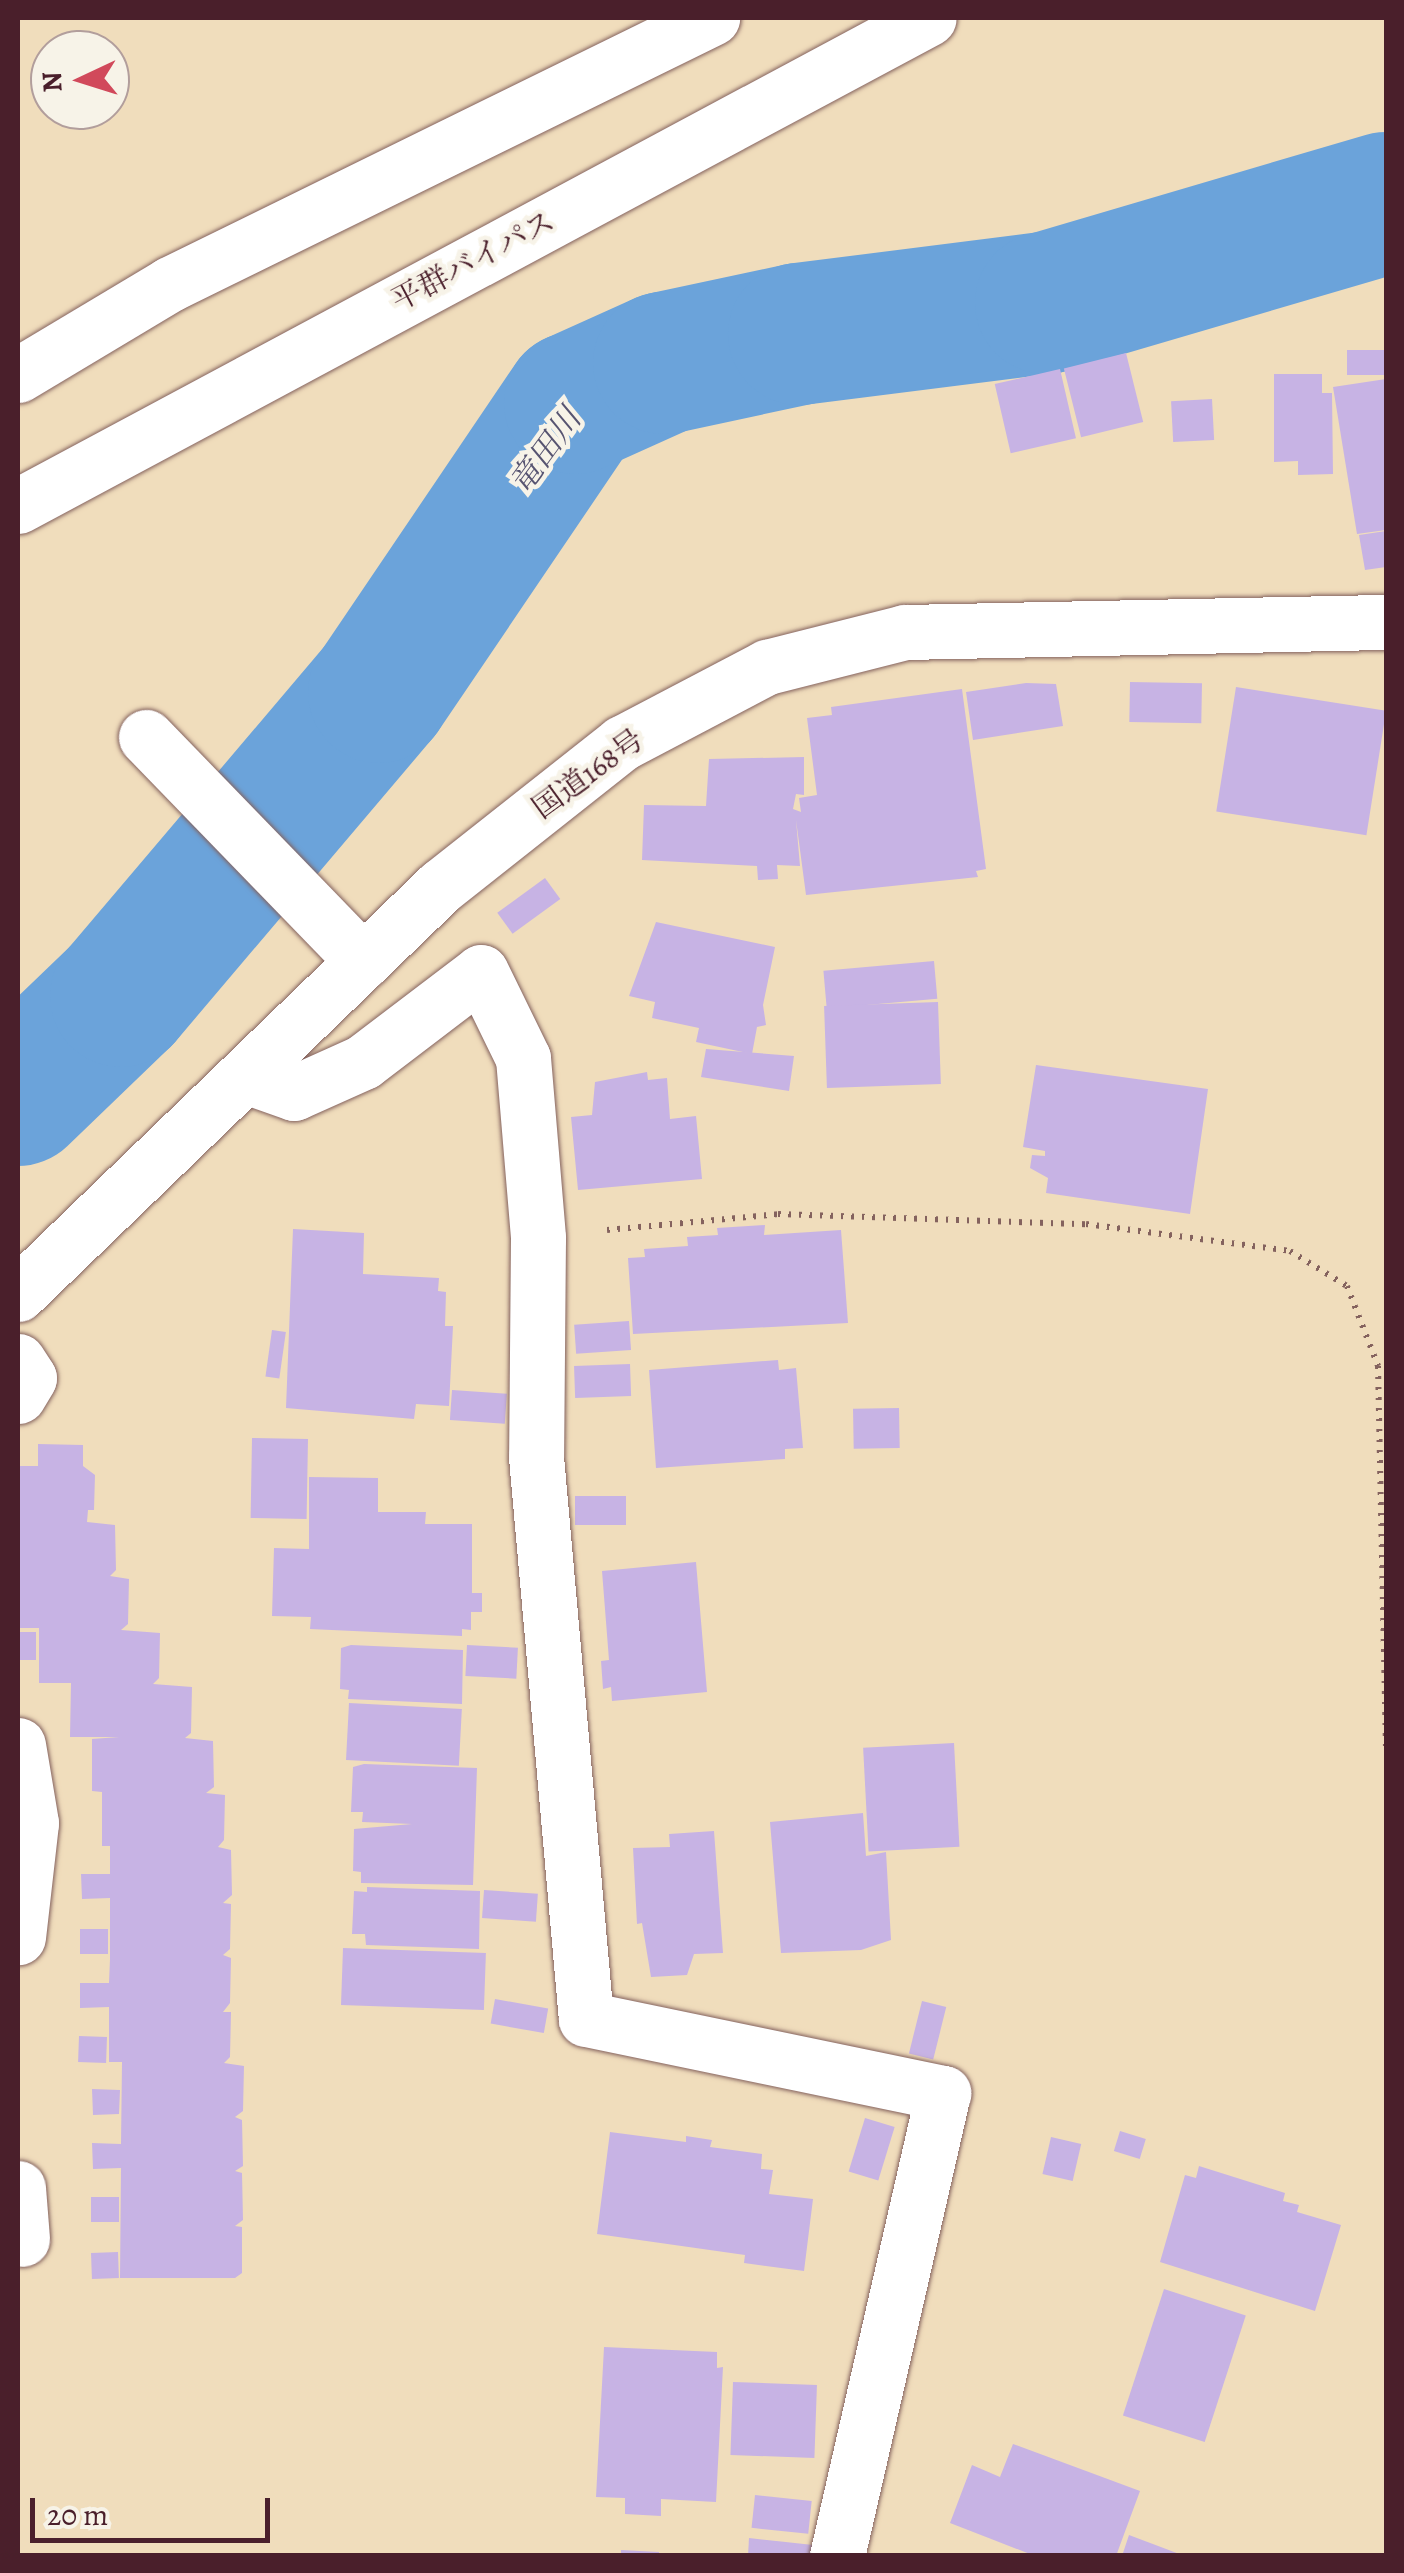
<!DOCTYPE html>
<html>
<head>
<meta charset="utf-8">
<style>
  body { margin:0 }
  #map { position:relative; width:1404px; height:2573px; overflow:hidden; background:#f0ddbc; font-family:Alegreya,"Noto Serif JP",serif }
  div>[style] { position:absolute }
  .river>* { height:142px; margin:-71px; padding:0 71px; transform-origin:71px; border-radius:71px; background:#6ba3da }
  .building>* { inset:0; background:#c7b3e4; transform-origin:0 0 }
  .path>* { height:6px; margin-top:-3px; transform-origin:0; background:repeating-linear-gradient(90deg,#84625e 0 2.5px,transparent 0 10.5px) }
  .roads { filter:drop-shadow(0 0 2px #84625e) drop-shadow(0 0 2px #84625e) }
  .minor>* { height:55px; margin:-27.5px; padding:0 27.5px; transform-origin:27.5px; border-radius:27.5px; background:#fff }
  .highway>* { height:55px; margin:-27.5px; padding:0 27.5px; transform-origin:27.5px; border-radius:27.5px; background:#fff }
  span { translate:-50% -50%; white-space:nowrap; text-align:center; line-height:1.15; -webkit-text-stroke:9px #f7f3e8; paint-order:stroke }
  .street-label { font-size:30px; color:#4a1f2b }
  .water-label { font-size:32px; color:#575471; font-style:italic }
  .frame { position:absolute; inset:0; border:20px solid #4a1f2b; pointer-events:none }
  .north { position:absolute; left:30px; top:30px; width:100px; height:100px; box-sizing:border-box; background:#f7f3e8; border:2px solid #b29e9c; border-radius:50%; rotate:266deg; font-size:28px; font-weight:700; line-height:40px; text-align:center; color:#4a1f2b }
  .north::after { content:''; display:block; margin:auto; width:35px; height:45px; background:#d1495b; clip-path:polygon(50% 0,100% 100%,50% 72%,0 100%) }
  .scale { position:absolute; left:30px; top:2498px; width:240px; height:45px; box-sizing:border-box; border:5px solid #4a1f2b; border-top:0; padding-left:12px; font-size:30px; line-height:35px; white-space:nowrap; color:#4a1f2b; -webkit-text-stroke:8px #f7f3e8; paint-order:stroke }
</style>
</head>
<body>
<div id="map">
  <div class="river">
    <i style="left:18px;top:1095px;width:143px;rotate:-43.9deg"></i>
    <i style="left:121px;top:996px;width:399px;rotate:-49.7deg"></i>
    <i style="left:379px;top:692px;width:349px;rotate:-55.9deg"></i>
    <i style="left:575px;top:403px;width:98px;rotate:-24.2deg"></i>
    <i style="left:664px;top:363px;width:138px;rotate:-12.1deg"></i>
    <i style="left:799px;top:334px;width:249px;rotate:-7.2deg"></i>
    <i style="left:1046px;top:303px;width:354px;rotate:-16.4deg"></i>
  </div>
  <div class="building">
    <i style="left:1386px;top:350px;width:25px;height:39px;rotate:90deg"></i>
    <i style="left:1126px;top:353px;width:71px;height:64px;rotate:76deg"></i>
    <i style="left:1060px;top:369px;width:71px;height:67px;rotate:77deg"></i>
    <i style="clip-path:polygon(1274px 374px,1322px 374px,1322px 393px,1332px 393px,1333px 474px,1298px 475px,1298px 461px,1274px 462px)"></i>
    <i style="clip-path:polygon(1386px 379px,1386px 530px,1357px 534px,1333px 387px)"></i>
    <i style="left:1212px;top:399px;width:41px;height:41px;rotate:87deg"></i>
    <i style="clip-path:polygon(1386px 531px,1386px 567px,1365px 570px,1359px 535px)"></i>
    <i style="left:1130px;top:682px;width:72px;height:40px;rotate:1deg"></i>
    <i style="clip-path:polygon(1026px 683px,1056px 684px,1063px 726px,973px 740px,966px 692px)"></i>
    <i style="left:1236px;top:687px;width:152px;height:126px;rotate:9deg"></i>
    <i style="clip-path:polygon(962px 689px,986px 869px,976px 871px,978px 877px,806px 895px,796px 820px,800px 866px,777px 865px,778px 879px,758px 880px,757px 866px,642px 860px,644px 805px,706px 806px,709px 759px,804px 757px,804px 795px,796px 794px,793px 809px,801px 812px,799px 798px,817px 795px,807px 718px,832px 715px,831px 707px)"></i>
    <i style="left:545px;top:878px;width:26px;height:59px;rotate:54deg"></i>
    <i style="clip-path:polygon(656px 922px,775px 947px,763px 1005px,766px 1025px,757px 1027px,752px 1054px,696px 1042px,699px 1028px,652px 1018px,655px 1002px,629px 996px)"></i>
    <i style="left:934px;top:961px;width:38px;height:111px;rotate:85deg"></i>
    <i style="left:938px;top:1002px;width:82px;height:114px;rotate:88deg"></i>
    <i style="clip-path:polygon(706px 1049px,794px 1056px,789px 1091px,701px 1077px)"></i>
    <i style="clip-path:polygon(1036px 1065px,1208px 1089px,1190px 1214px,1046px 1193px,1048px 1178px,1030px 1168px,1032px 1155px,1045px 1156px,1045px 1151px,1023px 1147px)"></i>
    <i style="clip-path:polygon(647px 1072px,648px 1080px,667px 1078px,670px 1119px,696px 1116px,702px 1179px,578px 1190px,571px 1117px,592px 1115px,595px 1082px)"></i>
    <i style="clip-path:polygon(765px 1225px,764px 1235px,841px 1230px,848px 1323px,633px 1334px,628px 1258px,645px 1257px,644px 1249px,688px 1246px,687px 1237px,718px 1235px,717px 1228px)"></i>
    <i style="clip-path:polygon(293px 1229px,364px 1233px,363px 1274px,439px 1278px,438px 1291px,446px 1292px,445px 1326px,453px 1326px,449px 1406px,416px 1404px,414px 1419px,286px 1408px)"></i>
    <i style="left:629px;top:1321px;width:29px;height:55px;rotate:86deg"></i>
    <i style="left:272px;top:1330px;width:14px;height:47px;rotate:8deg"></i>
    <i style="clip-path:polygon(778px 1360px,779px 1370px,796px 1368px,803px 1448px,785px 1449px,785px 1459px,656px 1468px,649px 1370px)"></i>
    <i style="left:630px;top:1364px;width:32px;height:56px;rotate:88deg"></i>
    <i style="left:452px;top:1390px;width:55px;height:30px;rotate:4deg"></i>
    <i style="left:899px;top:1408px;width:40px;height:46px;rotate:89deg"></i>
    <i style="left:252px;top:1438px;width:56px;height:80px;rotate:1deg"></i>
    <i style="clip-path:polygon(38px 1444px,83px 1445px,83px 1466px,95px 1475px,94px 1510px,88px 1510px,87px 1522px,115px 1525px,116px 1570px,110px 1576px,129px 1579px,128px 1624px,121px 1630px,160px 1633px,159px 1678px,153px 1684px,192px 1687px,191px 1733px,185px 1738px,213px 1741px,214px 1787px,206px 1793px,225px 1795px,224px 1840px,218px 1847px,231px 1850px,232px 1895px,223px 1903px,231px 1904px,230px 1949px,223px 1955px,231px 1958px,230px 2003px,223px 2012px,231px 2012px,230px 2057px,224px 2063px,244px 2066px,243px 2111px,235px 2117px,242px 2120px,243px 2166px,235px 2171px,242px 2173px,243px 2220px,235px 2226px,242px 2227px,242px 2273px,235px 2278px,120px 2278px,121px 2168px,93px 2169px,92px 2143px,121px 2144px,122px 2062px,109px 2062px,109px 2007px,80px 2008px,80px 1983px,109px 1983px,110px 1959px,110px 1898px,82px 1899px,81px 1874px,110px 1874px,110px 1846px,102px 1846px,102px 1792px,92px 1791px,92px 1739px,119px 1737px,70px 1737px,71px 1683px,39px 1683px,39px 1628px,18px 1628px,18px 1466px,38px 1466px)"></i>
    <i style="clip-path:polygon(309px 1477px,378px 1478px,378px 1512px,426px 1512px,425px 1524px,472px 1524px,472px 1593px,482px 1593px,482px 1612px,471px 1612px,471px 1630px,462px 1629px,462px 1636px,310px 1629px,311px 1617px,272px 1616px,274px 1548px,309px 1549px)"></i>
    <i style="left:575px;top:1496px;width:51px;height:29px"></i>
    <i style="clip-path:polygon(696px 1562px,707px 1692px,612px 1701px,611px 1687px,603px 1689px,601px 1661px,609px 1660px,602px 1571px)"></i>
    <i style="left:18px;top:1632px;width:18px;height:28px"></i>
    <i style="clip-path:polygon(351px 1645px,463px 1650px,462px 1704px,348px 1699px,349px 1690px,340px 1689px,341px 1648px)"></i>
    <i style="left:467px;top:1645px;width:51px;height:31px;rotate:3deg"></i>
    <i style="left:349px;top:1703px;width:113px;height:57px;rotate:3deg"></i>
    <i style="left:954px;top:1743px;width:104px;height:91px;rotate:87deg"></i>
    <i style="clip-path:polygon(364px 1764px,477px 1768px,473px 1885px,361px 1883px,361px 1872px,353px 1871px,354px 1829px,412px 1824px,362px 1822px,363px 1812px,351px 1812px,353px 1767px)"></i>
    <i style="clip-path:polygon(863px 1813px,866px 1856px,886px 1852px,891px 1940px,861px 1950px,781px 1953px,770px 1822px)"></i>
    <i style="clip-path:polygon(714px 1831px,723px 1953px,694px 1954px,687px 1975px,651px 1977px,642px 1923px,637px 1924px,633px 1848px,670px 1847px,669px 1834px)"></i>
    <i style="clip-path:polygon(367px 1887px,480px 1891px,479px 1949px,366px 1945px,365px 1934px,352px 1934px,354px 1891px,367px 1892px)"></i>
    <i style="left:484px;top:1890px;width:54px;height:28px;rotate:4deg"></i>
    <i style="left:80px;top:1929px;width:28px;height:25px"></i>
    <i style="left:343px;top:1948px;width:143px;height:57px;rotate:2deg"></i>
    <i style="left:495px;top:1999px;width:54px;height:25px;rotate:10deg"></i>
    <i style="left:922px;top:2001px;width:25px;height:54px;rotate:14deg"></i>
    <i style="left:79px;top:2036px;width:28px;height:26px;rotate:2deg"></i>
    <i style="clip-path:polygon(92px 2089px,120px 2090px,119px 2114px,93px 2115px)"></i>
    <i style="left:865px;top:2118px;width:31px;height:56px;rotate:17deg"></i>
    <i style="left:1120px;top:2131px;width:27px;height:21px;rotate:17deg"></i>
    <i style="clip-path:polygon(610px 2132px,686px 2142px,686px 2136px,712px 2140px,710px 2147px,762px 2154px,761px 2169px,773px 2170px,769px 2194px,813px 2199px,804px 2271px,744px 2263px,745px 2255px,597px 2234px)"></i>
    <i style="left:1051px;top:2137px;width:31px;height:38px;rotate:13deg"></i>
    <i style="clip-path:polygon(1199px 2166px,1285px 2193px,1283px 2201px,1299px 2205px,1297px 2212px,1341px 2225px,1315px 2311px,1160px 2262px,1185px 2175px,1196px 2178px)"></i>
    <i style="left:91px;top:2197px;width:28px;height:25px"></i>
    <i style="left:118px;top:2252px;width:26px;height:27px;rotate:88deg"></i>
    <i style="left:1164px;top:2289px;width:86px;height:133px;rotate:18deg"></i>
    <i style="clip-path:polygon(604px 2347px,717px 2352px,717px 2368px,723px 2367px,716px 2502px,661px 2499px,661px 2516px,625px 2514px,625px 2498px,596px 2497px)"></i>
    <i style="left:733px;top:2382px;width:84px;height:73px;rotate:2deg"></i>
    <i style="clip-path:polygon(1013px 2444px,1140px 2491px,1116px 2556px,1035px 2556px,950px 2523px,972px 2465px,1000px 2477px)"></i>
    <i style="left:755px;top:2495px;width:57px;height:33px;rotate:6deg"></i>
    <i style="clip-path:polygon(1129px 2535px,1182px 2555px,1182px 2556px,1122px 2556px)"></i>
    <i style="clip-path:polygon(749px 2538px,813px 2545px,812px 2556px,748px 2556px)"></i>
    <i style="clip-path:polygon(621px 2550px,659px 2552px,659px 2556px,621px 2556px)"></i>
  </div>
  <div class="path">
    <i style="left:607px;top:1230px;width:172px;rotate:-5.3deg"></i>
    <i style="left:778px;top:1214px;width:308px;rotate:1.9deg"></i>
    <i style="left:1086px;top:1224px;width:206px;rotate:7.5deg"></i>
    <i style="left:1290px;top:1251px;width:67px;rotate:31.6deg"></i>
    <i style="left:1347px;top:1286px;width:86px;rotate:68.8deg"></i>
    <i style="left:1378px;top:1366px;width:381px;rotate:88.8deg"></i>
  </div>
  <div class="roads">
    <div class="minor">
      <i style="left:146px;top:737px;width:312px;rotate:45.9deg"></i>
      <i style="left:246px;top:1076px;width:51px;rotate:19.5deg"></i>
      <i style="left:294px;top:1093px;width:76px;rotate:-24.2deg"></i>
      <i style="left:363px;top:1062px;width:148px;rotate:-37.3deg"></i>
      <i style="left:481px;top:972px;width:96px;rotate:64deg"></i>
      <i style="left:523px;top:1058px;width:181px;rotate:85.2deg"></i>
      <i style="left:538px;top:1238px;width:219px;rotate:90.5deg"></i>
      <i style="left:536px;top:1457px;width:564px;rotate:84.92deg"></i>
      <i style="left:586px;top:2019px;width:365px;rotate:11.7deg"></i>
      <i style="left:943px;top:2093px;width:475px;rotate:102.9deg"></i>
      <i style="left:18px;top:1361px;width:20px;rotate:57deg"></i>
      <i style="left:29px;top:1378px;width:21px;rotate:121deg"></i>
      <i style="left:18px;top:1745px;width:79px;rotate:80.5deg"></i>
      <i style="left:31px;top:1823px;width:115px;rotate:96.5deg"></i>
      <i style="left:18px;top:2188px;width:51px;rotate:85.5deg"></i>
    </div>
    <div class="highway">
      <i style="left:18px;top:375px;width:177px;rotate:-30.9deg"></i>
      <i style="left:170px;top:284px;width:604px;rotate:-26.14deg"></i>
      <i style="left:18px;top:506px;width:1033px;rotate:-28.18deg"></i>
      <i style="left:18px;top:1294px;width:588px;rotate:-43.97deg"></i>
      <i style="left:441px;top:886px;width:231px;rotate:-38.3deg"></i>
      <i style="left:622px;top:743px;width:164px;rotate:-27.7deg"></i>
      <i style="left:767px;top:667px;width:142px;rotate:-14.2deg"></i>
      <i style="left:905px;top:632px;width:481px;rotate:-1.2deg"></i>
    </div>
  </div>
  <div class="street-label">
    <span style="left:473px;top:261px;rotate:-28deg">平群バイパス</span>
    <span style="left:588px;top:774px;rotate:-36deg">国道168号</span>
  </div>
  <div class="water-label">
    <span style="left:545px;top:451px;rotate:-54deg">竜田川</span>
  </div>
  <div class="frame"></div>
  <div class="north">N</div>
  <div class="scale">20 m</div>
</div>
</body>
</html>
